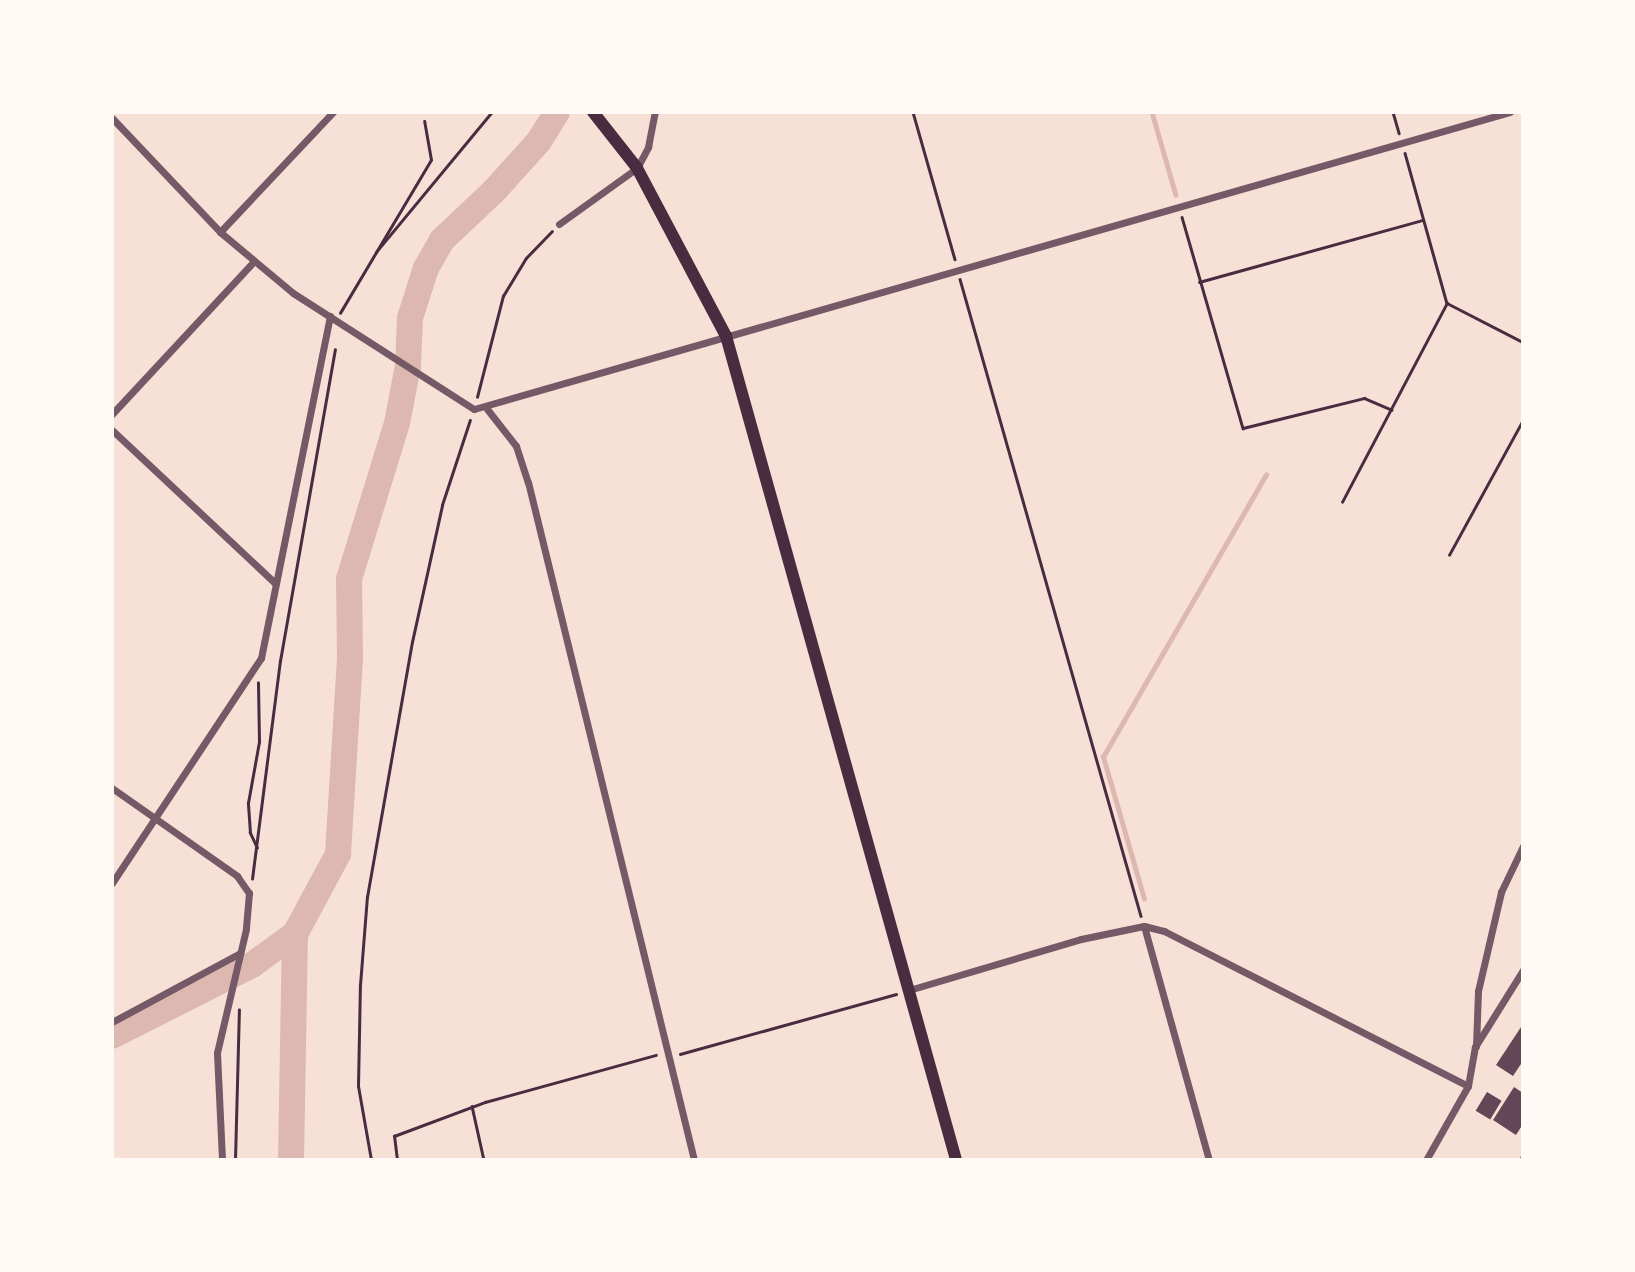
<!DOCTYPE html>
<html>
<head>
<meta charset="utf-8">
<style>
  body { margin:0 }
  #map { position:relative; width:1635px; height:1272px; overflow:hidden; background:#f7e1d7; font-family:"Varela Round",sans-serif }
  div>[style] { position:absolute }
  .stream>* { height:4.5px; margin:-2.25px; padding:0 2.25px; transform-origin:2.25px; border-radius:2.25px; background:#dcb8b0 }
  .river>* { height:26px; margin:-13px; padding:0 13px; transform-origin:13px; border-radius:13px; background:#dcb8b0 }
  .building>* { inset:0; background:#644757; transform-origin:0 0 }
  .path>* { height:2.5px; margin:-1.25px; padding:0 1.25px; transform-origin:1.25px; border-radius:1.25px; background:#4a2c40 }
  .minor>* { height:7px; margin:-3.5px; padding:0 3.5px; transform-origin:3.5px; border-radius:3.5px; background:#755966 }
  .secondary>* { height:12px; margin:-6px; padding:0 6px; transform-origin:6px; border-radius:6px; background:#4a2c40 }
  span { translate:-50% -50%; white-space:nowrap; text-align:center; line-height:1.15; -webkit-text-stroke:5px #fffaf5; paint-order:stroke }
  .frame { position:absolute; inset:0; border:114px solid #fffaf5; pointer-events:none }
</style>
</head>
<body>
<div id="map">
  <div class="stream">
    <i style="left:1152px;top:112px;width:86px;rotate:73.9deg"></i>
    <i style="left:1144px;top:899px;width:148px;rotate:-106.1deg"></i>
    <i style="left:1103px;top:757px;width:326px;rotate:-60deg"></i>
  </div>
  <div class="river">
    <i style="left:112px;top:1036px;width:157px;rotate:-26.9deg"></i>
    <i style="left:252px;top:965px;width:53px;rotate:-35.8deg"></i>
    <i style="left:291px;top:1160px;width:226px;rotate:-89deg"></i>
    <i style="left:295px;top:934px;width:91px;rotate:-61.7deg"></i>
    <i style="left:338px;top:854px;width:194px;rotate:-86.5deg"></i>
    <i style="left:350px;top:660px;width:81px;rotate:-90.7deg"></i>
    <i style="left:349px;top:579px;width:163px;rotate:-72.9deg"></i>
    <i style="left:397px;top:423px;width:58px;rotate:-79.1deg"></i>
    <i style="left:408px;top:366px;width:48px;rotate:-87.6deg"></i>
    <i style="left:410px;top:318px;width:52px;rotate:-72.3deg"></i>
    <i style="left:426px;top:268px;width:32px;rotate:-60deg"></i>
    <i style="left:442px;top:240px;width:71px;rotate:-43.3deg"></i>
    <i style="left:494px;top:191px;width:67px;rotate:-48deg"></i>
    <i style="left:539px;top:141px;width:34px;rotate:-58deg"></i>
  </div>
  <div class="building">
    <i style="clip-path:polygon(1523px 1024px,1523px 1061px,1513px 1076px,1496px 1065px)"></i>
    <i style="clip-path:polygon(1514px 1087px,1523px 1093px,1523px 1124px,1516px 1135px,1493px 1120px)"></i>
    <i style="left:1487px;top:1092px;width:17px;height:22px;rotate:31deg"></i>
  </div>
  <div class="path">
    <i style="left:913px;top:112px;width:153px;rotate:74.1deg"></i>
    <i style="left:1393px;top:112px;width:22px;rotate:74deg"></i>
    <i style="left:1405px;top:153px;width:156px;rotate:74.4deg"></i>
    <i style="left:1447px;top:303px;width:85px;rotate:27.2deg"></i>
    <i style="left:1182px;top:217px;width:220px;rotate:73.9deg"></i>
    <i style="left:1243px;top:428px;width:125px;rotate:-13.9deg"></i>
    <i style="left:1364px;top:398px;width:30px;rotate:23deg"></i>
    <i style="left:376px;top:252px;width:182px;rotate:-50.4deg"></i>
    <i style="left:960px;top:279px;width:662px;rotate:74.14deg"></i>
    <i style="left:1199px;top:282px;width:231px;rotate:-15.5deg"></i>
    <i style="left:340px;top:313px;width:178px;rotate:-59.3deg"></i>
    <i style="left:431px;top:160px;width:39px;rotate:-100deg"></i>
    <i style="left:477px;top:397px;width:104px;rotate:-75.6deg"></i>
    <i style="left:503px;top:296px;width:44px;rotate:-58.8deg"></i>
    <i style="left:526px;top:258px;width:37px;rotate:-46deg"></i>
    <i style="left:1342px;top:502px;width:225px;rotate:-62.2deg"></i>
    <i style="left:1449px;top:555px;width:154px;rotate:-61.3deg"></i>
    <i style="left:257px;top:848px;width:17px;rotate:-115deg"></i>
    <i style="left:250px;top:833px;width:30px;rotate:-94deg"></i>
    <i style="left:248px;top:803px;width:62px;rotate:-79.8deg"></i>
    <i style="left:259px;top:742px;width:59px;rotate:-91deg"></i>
    <i style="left:252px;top:879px;width:220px;rotate:-82.7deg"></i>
    <i style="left:280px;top:661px;width:316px;rotate:-80deg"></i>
    <i style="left:680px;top:1054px;width:224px;rotate:-15.5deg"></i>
    <i style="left:472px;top:1106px;width:55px;rotate:77.5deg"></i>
    <i style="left:235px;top:1160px;width:150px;rotate:-88.5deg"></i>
    <i style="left:371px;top:1160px;width:75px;rotate:-100deg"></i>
    <i style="left:358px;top:1086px;width:101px;rotate:-88.9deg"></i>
    <i style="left:360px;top:985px;width:88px;rotate:-85.5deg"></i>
    <i style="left:367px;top:897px;width:259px;rotate:-80deg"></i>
    <i style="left:412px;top:642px;width:140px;rotate:-77.6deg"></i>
    <i style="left:442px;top:505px;width:89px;rotate:-71.8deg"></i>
    <i style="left:397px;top:1160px;width:24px;rotate:-97deg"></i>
    <i style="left:394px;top:1136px;width:97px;rotate:-20.5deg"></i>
    <i style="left:485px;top:1102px;width:177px;rotate:-15.4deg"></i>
  </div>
  <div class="minor">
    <i style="left:112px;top:118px;width:157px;rotate:46.5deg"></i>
    <i style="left:220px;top:232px;width:95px;rotate:39.9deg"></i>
    <i style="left:293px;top:293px;width:215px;rotate:32.7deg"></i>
    <i style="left:474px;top:409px;width:1078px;rotate:-16deg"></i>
    <i style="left:559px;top:224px;width:96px;rotate:-35.7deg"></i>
    <i style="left:637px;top:168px;width:24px;rotate:-62deg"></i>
    <i style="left:648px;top:147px;width:36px;rotate:-79deg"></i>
    <i style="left:220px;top:232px;width:165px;rotate:-46.7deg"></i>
    <i style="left:487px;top:409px;width:47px;rotate:51.9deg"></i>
    <i style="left:516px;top:446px;width:38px;rotate:72deg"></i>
    <i style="left:528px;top:482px;width:698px;rotate:76.24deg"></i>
    <i style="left:112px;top:414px;width:209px;rotate:-47.1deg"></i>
    <i style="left:112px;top:430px;width:224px;rotate:43.2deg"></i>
    <i style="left:112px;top:788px;width:153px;rotate:35.1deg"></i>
    <i style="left:237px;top:876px;width:21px;rotate:55deg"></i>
    <i style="left:249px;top:893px;width:36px;rotate:95deg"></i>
    <i style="left:246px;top:929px;width:127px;rotate:103.2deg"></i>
    <i style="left:217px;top:1053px;width:107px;rotate:87.3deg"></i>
    <i style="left:112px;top:883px;width:270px;rotate:-56.5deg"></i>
    <i style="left:261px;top:658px;width:349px;rotate:-78.6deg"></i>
    <i style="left:1144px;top:926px;width:243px;rotate:74.5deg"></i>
    <i style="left:909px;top:990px;width:179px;rotate:-16.5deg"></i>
    <i style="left:1081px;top:939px;width:64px;rotate:-11.7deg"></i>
    <i style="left:1144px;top:926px;width:21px;rotate:14deg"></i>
    <i style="left:1164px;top:931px;width:341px;rotate:27deg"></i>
    <i style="left:112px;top:1022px;width:145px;rotate:-28.3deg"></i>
    <i style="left:1476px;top:1046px;width:55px;rotate:-87.9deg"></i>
    <i style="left:1478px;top:991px;width:102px;rotate:-76.9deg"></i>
    <i style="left:1501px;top:892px;width:51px;rotate:-64.4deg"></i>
    <i style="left:1426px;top:1160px;width:85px;rotate:-60.4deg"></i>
    <i style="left:1468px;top:1086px;width:40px;rotate:-80deg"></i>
    <i style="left:1475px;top:1047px;width:91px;rotate:-58.1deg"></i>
    <i style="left:1522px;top:1160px;width:2px;rotate:-63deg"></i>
  </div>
  <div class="secondary">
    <i style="left:593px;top:112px;width:71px;rotate:51.8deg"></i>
    <i style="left:637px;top:168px;width:190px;rotate:62.1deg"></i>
    <i style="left:726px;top:336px;width:855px;rotate:74.4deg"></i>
  </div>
  <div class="frame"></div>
</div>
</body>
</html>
